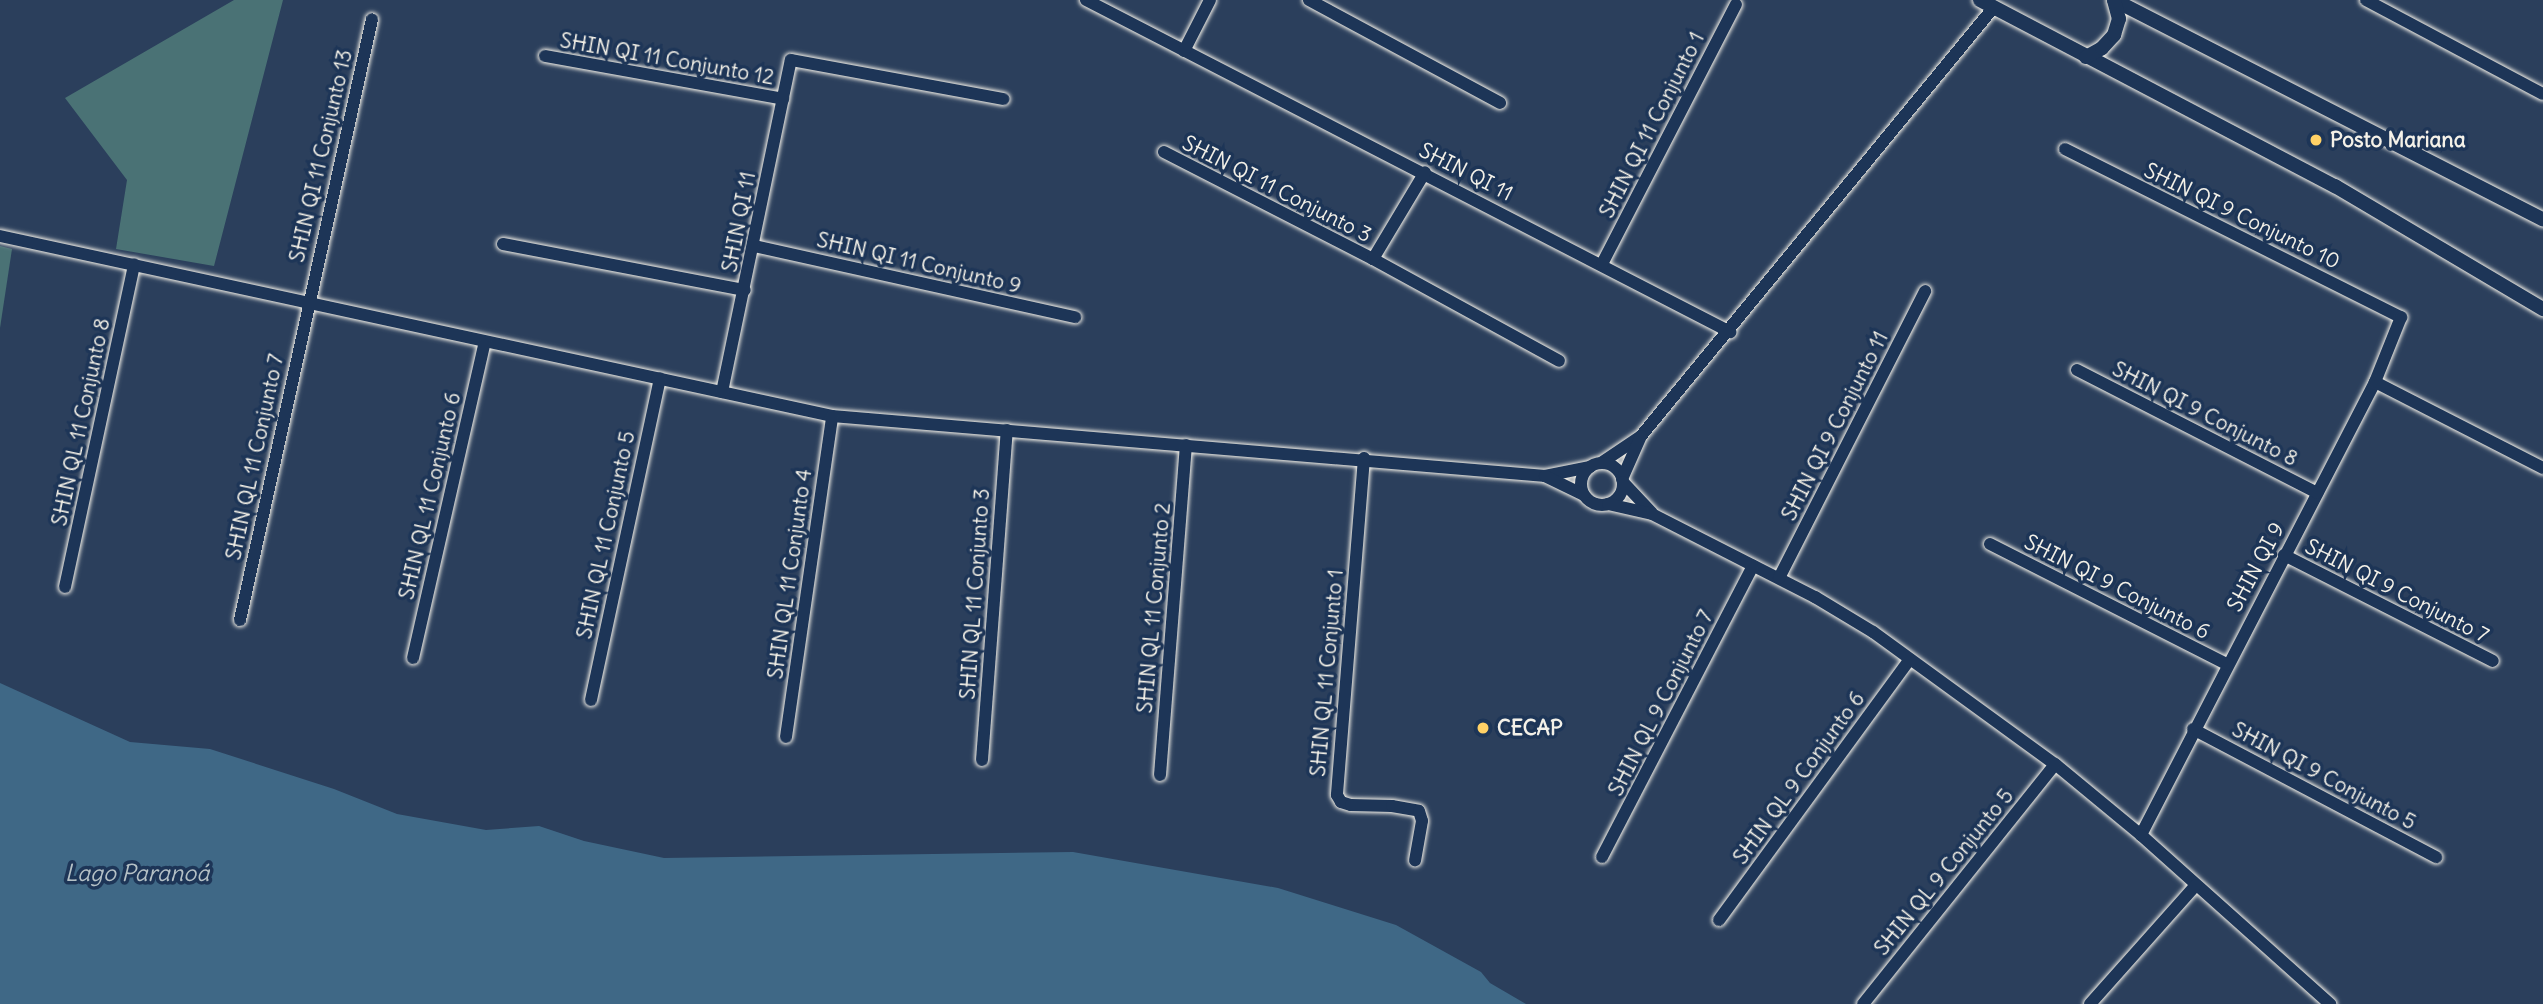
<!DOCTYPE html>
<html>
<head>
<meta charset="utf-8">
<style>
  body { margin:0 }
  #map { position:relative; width:2543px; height:1004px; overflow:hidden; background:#2b3f5c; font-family:Delius,sans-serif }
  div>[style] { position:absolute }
  .green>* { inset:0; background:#4a7275 }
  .water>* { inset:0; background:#3f6886 }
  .roads { filter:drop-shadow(0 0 2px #f4f1e8) drop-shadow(0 0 2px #f4f1e8) }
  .minor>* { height:12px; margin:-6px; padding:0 6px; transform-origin:6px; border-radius:6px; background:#1d3557 }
  .minor>.ring { margin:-6px; padding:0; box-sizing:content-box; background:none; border:12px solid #1d3557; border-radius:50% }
  .major>* { height:14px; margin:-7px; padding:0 7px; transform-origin:7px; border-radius:7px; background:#1d3557 }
  .dots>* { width:19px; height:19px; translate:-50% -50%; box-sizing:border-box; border:4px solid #1d3557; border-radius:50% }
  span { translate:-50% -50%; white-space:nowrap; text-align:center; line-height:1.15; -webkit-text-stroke:7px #1d3557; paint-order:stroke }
  .street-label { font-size:21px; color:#f4f1e8 }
  .poi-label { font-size:21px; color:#f4f1e8; font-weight:700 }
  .left { translate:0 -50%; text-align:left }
  .water-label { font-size:23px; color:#b5c1c6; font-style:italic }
</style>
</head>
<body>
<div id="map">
  <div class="green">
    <i style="clip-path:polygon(234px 0,283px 0,214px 266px,116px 249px,127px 180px,65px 98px)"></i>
    <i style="clip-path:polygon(0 246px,12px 249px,0 328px)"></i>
  </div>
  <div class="water">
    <i style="clip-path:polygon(0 683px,130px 742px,210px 749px,334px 789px,397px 814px,486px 830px,539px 826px,584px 841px,664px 858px,1073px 852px,1278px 888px,1396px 925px,1481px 972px,1490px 983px,1526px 1004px,0 1004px)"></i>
  </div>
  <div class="roads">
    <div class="minor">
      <i style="left:1086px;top:0;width:725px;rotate:27.27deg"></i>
      <i style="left:1309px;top:0;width:217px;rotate:28.3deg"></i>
      <i style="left:2366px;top:0;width:200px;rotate:28deg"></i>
      <i style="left:1184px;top:51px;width:57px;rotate:-63deg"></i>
      <i style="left:545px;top:56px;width:242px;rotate:10.2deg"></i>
      <i style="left:2065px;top:149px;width:376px;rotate:26.6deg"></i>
      <i style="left:2401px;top:317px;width:70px;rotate:111.8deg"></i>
      <i style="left:2375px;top:382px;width:510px;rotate:117.32deg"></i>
      <i style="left:1164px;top:152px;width:235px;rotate:27.1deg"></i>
      <i style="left:1373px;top:259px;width:212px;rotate:28.7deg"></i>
      <i style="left:0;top:236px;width:851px;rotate:12.21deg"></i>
      <i style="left:832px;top:416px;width:716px;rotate:4.81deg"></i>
      <i style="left:1545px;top:476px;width:46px;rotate:-11.3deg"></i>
      <i style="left:503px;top:244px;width:246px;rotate:10.8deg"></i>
      <i style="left:754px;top:246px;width:329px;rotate:12.5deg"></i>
      <i style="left:1373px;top:259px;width:101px;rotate:-59.1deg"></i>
      <i style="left:1602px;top:264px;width:292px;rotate:-62.7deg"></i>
      <i style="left:2077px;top:370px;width:270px;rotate:27.1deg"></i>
      <i style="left:2375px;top:382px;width:189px;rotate:27.1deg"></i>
      <i style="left:722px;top:392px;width:339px;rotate:-78.3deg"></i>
      <i style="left:791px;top:60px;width:216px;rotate:10.4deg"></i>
      <i style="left:1364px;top:458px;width:338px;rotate:94.6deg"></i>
      <i style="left:1337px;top:795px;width:8px;rotate:60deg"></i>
      <i style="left:1341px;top:802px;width:10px;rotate:17deg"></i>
      <i style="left:1351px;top:805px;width:41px;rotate:1.4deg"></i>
      <i style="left:1392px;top:806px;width:27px;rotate:10deg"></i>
      <i style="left:1419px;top:811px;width:10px;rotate:73deg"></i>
      <i style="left:1422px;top:821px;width:40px;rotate:100deg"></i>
      <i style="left:1601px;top:463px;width:48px;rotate:-34deg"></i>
      <i style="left:1641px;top:436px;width:556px;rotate:-50.55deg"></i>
      <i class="ring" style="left:1581px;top:463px;width:30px;height:30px"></i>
      <i style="left:1545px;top:476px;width:43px;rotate:26deg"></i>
      <i style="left:1622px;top:479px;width:47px;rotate:-66.2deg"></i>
      <i style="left:1623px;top:482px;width:42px;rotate:46.9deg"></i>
      <i style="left:1608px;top:504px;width:45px;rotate:12.8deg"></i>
      <i style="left:1652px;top:514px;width:183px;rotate:27deg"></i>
      <i style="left:1815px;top:597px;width:68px;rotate:31.1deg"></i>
      <i style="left:1873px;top:632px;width:225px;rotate:36deg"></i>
      <i style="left:2055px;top:764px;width:112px;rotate:39.5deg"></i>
      <i style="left:2141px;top:835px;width:254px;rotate:41.8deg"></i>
      <i style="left:1990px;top:544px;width:266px;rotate:26.9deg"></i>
      <i style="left:2284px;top:555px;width:234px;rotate:26.9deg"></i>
      <i style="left:1779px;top:578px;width:322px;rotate:-63deg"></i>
      <i style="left:65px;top:587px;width:330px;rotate:-77.9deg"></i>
      <i style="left:240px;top:620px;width:615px;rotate:-77.61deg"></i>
      <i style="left:413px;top:658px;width:324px;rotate:-77.2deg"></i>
      <i style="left:591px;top:700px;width:329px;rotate:-77.9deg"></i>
      <i style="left:2193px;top:729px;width:275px;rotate:27.8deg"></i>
      <i style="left:786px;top:737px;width:324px;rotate:-81.8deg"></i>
      <i style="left:982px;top:760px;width:331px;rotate:-85.7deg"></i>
      <i style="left:1160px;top:775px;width:331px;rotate:-85.5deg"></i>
      <i style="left:1602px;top:857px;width:328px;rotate:-62.6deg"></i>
      <i style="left:1719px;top:920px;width:323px;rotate:-53.8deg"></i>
      <i style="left:1863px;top:1004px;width:307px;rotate:-51.3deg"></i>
      <i style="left:2090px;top:1004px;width:159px;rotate:-48.3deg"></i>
    </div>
    <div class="major">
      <i style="left:1980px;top:0;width:401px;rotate:27.7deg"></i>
      <i style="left:2335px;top:186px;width:242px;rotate:30.6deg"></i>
      <i style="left:2114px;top:0;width:482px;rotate:27.1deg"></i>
      <i style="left:2086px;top:57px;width:18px;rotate:-29deg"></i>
      <i style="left:2102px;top:48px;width:18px;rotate:-47deg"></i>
      <i style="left:2114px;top:35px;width:17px;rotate:-73deg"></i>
      <i style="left:2119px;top:19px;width:20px;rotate:-105deg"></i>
    </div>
  </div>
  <div class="dots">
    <i style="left:2316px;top:140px;background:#ffd166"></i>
    <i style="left:1483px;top:728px;background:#ffd166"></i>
  </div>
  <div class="street-label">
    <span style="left:667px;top:59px;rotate:10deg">SHIN QI 11 Conjunto 12</span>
    <span style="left:1652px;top:125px;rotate:-63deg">SHIN QI 11 Conjunto 1</span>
    <span style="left:321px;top:156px;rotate:-77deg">SHIN QI 11 Conjunto 13</span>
    <span style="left:1466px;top:172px;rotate:27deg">SHIN QI 11</span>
    <span style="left:1277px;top:189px;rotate:27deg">SHIN QI 11 Conjunto 3</span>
    <span style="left:2242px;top:216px;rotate:26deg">SHIN QI 9 Conjunto 10</span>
    <span style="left:739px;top:222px;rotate:-79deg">SHIN QI 11</span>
    <span style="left:919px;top:263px;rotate:13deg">SHIN QI 11 Conjunto 9</span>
    <span style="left:2205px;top:414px;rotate:27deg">SHIN QI 9 Conjunto 8</span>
    <span style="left:81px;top:422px;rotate:-78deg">SHIN QL 11 Conjunto 8</span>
    <span style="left:1835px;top:426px;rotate:-63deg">SHIN QI 9 Conjunto 11</span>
    <span style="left:255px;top:457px;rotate:-78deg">SHIN QL 11 Conjunto 7</span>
    <span style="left:430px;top:496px;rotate:-77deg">SHIN QL 11 Conjunto 6</span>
    <span style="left:606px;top:535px;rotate:-78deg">SHIN QL 11 Conjunto 5</span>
    <span style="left:2256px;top:567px;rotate:-62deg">SHIN QI 9</span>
    <span style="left:790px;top:574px;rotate:-82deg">SHIN QL 11 Conjunto 4</span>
    <span style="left:2117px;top:587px;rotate:27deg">SHIN QI 9 Conjunto 6</span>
    <span style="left:2397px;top:591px;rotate:27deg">SHIN QI 9 Conjunto 7</span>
    <span style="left:975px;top:594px;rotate:-86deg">SHIN QL 11 Conjunto 3</span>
    <span style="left:1154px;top:608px;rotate:-85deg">SHIN QL 11 Conjunto 2</span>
    <span style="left:1327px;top:673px;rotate:-85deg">SHIN QL 11 Conjunto 1</span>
    <span style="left:1661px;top:703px;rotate:-63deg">SHIN QL 9 Conjunto 7</span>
    <span style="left:2324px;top:776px;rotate:28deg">SHIN QI 9 Conjunto 5</span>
    <span style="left:1799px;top:778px;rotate:-54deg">SHIN QL 9 Conjunto 6</span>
    <span style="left:1944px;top:872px;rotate:-51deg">SHIN QL 9 Conjunto 5</span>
  </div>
  <div class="poi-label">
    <span class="left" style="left:2330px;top:140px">Posto Mariana</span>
    <span class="left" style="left:1497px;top:728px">CECAP</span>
  </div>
  <div class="water-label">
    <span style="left:137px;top:873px">Lago Paranoá</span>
  </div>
</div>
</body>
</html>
